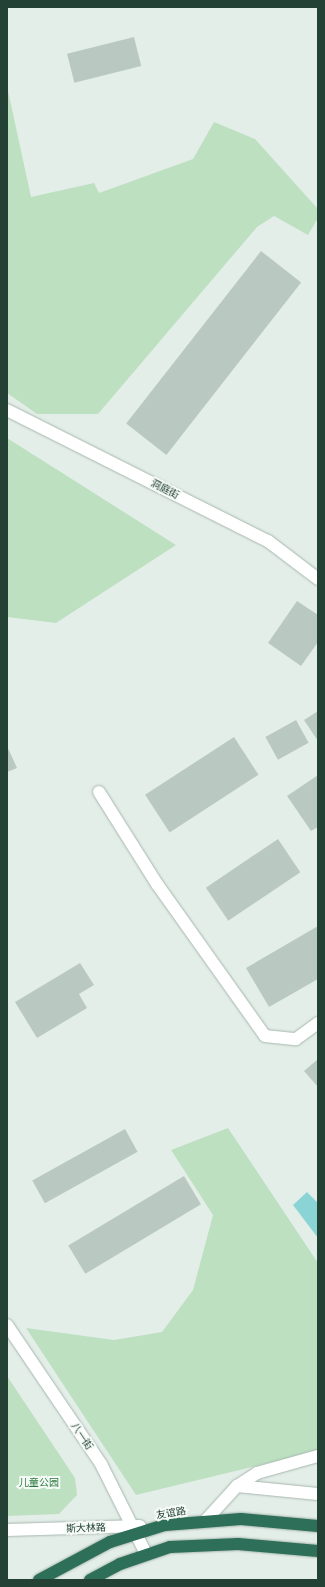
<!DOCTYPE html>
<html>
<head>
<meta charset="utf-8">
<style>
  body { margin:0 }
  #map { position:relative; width:325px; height:1587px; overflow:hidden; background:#e4eee9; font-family:"Titillium Web","Noto Sans SC",sans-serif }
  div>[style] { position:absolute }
  .green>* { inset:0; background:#bde0c1 }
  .water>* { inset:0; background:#8bd4d5 }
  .building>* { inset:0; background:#b9c9c1; transform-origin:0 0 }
  .roads { filter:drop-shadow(0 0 1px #a6b7af) drop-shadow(0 0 1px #a6b7af) }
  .minor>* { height:12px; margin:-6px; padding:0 6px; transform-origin:6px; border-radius:6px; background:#fff }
  .highway>* { height:12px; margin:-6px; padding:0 6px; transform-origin:6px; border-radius:6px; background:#2d6f58 }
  span { translate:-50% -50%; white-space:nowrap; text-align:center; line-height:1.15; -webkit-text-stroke:4px #f5faf7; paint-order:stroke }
  .street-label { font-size:10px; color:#234135 }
  .park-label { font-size:10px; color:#2b7a3e }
  .frame { position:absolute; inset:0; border:8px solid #234135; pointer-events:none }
</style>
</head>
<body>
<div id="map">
  <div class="green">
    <i style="clip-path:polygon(7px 86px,31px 197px,94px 183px,99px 193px,193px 159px,214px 122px,255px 139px,318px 209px,318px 218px,308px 235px,274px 216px,257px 227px,98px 414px,37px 414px,7px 393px)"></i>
    <i style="clip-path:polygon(7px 438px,176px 545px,56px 623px,7px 617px)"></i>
    <i style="clip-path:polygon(228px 1128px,318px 1263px,318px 1451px,136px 1495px,26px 1328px,114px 1340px,162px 1332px,193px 1290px,213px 1215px,171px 1150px)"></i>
    <i style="clip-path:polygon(7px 1376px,75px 1478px,77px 1495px,59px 1514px,7px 1516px)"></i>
  </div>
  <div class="water">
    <i style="clip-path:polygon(307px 1192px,318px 1203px,318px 1238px,293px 1205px)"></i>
  </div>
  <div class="building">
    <i style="left:134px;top:37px;width:30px;height:69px;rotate:76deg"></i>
    <i style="left:261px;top:251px;width:51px;height:219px;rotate:38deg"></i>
    <i style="clip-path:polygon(297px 601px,318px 615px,318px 642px,301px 666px,268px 643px)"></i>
    <i style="clip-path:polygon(318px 711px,318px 741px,304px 720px)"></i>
    <i style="left:296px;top:720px;width:26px;height:35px;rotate:61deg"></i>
    <i style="left:234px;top:737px;width:45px;height:106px;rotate:57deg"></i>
    <i style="clip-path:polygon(7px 746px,17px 768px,7px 772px)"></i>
    <i style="clip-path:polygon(318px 775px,318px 827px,311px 831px,287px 796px)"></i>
    <i style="left:278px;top:839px;width:40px;height:87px;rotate:56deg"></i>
    <i style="clip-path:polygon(318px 926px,318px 979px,269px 1007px,246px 968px)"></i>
    <i style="clip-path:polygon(80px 963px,94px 985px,79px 994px,87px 1008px,37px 1038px,15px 1002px)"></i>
    <i style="clip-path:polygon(318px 1059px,318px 1087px,304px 1071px)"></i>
    <i style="left:125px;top:1129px;width:26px;height:106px;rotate:61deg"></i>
    <i style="left:184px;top:1176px;width:33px;height:135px;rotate:59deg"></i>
  </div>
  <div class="roads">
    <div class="minor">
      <i style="left:7px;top:410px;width:292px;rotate:26.7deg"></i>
      <i style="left:268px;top:541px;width:63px;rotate:37.2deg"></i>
      <i style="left:99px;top:792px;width:109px;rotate:57.8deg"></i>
      <i style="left:157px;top:884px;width:186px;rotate:54.6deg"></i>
      <i style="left:265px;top:1036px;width:31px;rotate:6deg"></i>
      <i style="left:296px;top:1039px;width:27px;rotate:-36deg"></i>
      <i style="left:7px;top:1325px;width:168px;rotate:55.9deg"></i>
      <i style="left:101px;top:1464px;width:101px;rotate:63.4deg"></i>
      <i style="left:237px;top:1486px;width:81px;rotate:5.6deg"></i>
      <i style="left:206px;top:1520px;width:46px;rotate:-47.6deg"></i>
      <i style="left:237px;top:1486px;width:24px;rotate:-33deg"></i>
      <i style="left:257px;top:1473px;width:63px;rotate:-15.6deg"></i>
      <i style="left:7px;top:1530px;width:133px;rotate:-1.7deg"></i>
    </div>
    <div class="highway">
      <i style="left:39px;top:1580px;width:81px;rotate:-28.2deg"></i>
      <i style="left:110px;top:1542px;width:58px;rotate:-17.2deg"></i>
      <i style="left:165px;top:1525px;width:76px;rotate:-4.5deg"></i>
      <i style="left:241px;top:1519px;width:77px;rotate:5.2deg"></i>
      <i style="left:90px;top:1580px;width:34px;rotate:-28deg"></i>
      <i style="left:120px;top:1564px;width:53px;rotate:-18.8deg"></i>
      <i style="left:170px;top:1547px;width:68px;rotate:-2.5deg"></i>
      <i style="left:238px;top:1544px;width:80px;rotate:5deg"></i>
    </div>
  </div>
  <div class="street-label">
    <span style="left:165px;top:489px;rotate:27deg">洞庭街</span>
    <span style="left:82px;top:1436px;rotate:56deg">八一街</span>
    <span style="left:171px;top:1513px;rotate:-9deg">友谊路</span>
    <span style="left:86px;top:1528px;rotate:-2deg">斯大林路</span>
  </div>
  <div class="park-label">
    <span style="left:39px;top:1483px">儿童公园</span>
  </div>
  <div class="frame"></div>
</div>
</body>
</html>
